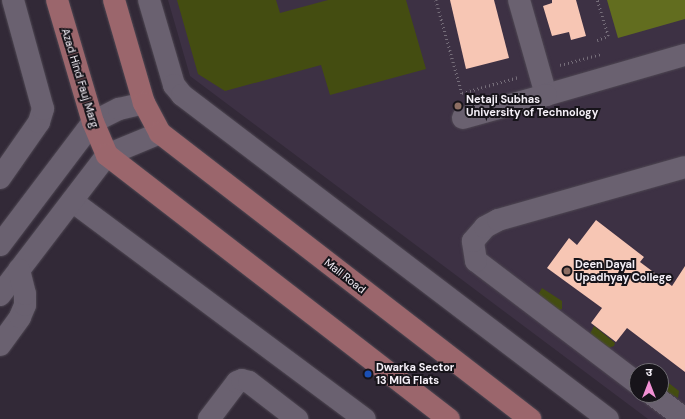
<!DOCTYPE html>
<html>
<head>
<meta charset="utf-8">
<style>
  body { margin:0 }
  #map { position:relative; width:685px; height:419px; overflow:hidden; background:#322937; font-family:"DM Sans","Noto Sans Devanagari",sans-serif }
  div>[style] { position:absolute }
  .built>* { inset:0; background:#3d3144 }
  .green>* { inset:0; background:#444d11 }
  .forest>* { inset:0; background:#626d1f }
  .building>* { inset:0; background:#f7c6b4 }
  .path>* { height:2.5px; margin-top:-1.25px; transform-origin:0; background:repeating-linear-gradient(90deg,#766e7a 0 1px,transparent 0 4px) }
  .roads { filter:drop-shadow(0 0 1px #4e4752) drop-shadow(0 0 1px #4e4752) }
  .minor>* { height:22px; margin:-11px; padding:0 11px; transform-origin:11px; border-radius:11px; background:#6a6170 }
  .major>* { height:22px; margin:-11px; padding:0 11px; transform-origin:11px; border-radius:11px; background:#9b666c }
  .dots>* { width:11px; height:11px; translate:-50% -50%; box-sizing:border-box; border:2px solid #17141a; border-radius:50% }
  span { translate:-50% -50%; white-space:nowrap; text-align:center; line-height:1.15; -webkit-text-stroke:4px #17141a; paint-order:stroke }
  .street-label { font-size:11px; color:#f4eff7 }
  .poi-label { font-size:11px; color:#f4eff7; font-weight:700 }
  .left { translate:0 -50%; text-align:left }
  .north { position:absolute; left:629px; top:363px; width:40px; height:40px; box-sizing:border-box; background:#17141a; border:1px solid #6f6c72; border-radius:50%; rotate:0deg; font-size:11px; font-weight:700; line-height:16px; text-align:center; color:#f4eff7 }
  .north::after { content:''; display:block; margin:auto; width:14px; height:18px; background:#f391d5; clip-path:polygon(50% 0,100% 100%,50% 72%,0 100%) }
</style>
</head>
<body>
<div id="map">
  <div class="built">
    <i style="clip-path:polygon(evenodd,168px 0,685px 0,685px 419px,648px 419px,190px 76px,168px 0,637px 371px,661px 371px,661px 395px,637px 395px,637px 371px)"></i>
  </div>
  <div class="green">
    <i style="clip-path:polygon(177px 0,276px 0,280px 13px,328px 0,406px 0,426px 69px,330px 95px,321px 65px,225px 91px,198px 74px)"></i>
    <i style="clip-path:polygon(542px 288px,562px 301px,562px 309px,557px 311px,538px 295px)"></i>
    <i style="clip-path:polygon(594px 326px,615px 343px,614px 346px,608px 348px,590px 334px)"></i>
    <i style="clip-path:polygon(661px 377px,679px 391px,678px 398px,661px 389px)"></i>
  </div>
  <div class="forest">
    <i style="clip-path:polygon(607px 0,685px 0,685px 19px,618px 38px)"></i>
  </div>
  <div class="building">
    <i style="clip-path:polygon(450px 0,494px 0,509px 58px,466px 69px)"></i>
    <i style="clip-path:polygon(552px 0,576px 0,586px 36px,571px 40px,569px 32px,552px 36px,543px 6px,552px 3px)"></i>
    <i style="clip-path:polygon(596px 220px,644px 257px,640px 262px,672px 286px,685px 266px,685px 372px,627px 328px,616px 342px,591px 323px,602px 308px,547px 268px,569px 238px,577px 245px)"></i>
  </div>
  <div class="path">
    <i style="left:436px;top:0;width:97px;rotate:74.4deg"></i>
    <i style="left:462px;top:93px;width:59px;rotate:-15.7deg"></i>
    <i style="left:597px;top:40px;width:12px;rotate:-20deg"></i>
    <i style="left:608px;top:36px;width:38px;rotate:-107deg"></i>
    <i style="left:560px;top:65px;width:42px;rotate:-15deg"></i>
  </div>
  <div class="roads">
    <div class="minor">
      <i style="left:149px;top:0;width:89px;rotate:73.6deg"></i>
      <i style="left:174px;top:85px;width:13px;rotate:51deg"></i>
      <i style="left:182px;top:95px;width:535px;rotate:37.26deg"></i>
      <i style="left:519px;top:0;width:99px;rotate:74.1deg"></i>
      <i style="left:546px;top:95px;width:145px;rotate:-16.1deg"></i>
      <i style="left:463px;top:118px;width:86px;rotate:-15.5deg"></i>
      <i style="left:0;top:178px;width:68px;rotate:-55.1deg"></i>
      <i style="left:39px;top:122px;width:14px;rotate:-73deg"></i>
      <i style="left:43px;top:109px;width:113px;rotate:-105.4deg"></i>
      <i style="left:72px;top:201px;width:365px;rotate:36.7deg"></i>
      <i style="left:0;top:245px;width:154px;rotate:-52.9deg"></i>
      <i style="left:93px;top:122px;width:29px;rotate:-27deg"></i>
      <i style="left:119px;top:109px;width:26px;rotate:-13deg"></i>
      <i style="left:0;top:295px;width:176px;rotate:-52.6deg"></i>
      <i style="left:107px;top:155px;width:57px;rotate:-22.5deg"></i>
      <i style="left:0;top:345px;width:34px;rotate:-54deg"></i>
      <i style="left:20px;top:317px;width:13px;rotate:-67deg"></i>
      <i style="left:25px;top:305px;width:11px;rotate:-90deg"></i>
      <i style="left:25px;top:294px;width:25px;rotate:-104deg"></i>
      <i style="left:637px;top:383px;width:202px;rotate:-142.8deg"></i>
      <i style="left:476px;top:261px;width:20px;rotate:-99deg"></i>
      <i style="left:473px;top:241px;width:18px;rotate:-49deg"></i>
      <i style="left:485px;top:227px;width:15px;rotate:-28deg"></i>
      <i style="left:498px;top:220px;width:194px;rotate:-15.8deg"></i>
      <i style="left:653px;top:395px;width:40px;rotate:37deg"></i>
      <i style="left:209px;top:419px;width:46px;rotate:-52.9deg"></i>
      <i style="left:237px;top:382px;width:5px;rotate:-22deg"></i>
      <i style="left:242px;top:380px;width:7px;rotate:16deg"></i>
      <i style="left:249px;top:382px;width:61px;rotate:37.6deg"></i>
    </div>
    <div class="major">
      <i style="left:57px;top:0;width:127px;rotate:73.6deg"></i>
      <i style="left:93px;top:122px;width:36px;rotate:67deg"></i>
      <i style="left:107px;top:155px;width:432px;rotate:37.7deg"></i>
      <i style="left:114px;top:0;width:107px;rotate:73.8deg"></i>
      <i style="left:144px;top:103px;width:34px;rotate:62deg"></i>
      <i style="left:160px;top:133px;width:468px;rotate:37.7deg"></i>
    </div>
  </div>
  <div class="dots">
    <i style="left:458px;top:106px;background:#8d6e63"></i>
    <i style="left:567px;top:271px;background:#8d6e63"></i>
    <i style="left:368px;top:374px;background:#1a4fb4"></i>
  </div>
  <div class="street-label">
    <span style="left:80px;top:78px;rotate:73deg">Azad Hind Fauj Marg</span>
    <span style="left:345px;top:276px;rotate:38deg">Mall Road</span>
  </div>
  <div class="poi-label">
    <span class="left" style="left:466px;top:106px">Netaji Subhas<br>University of Technology</span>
    <span class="left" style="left:575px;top:271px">Deen Dayal<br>Upadhyay College</span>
    <span class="left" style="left:376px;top:374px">Dwarka Sector<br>13 MIG Flats</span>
  </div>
  <div class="north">उ</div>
</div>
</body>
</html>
